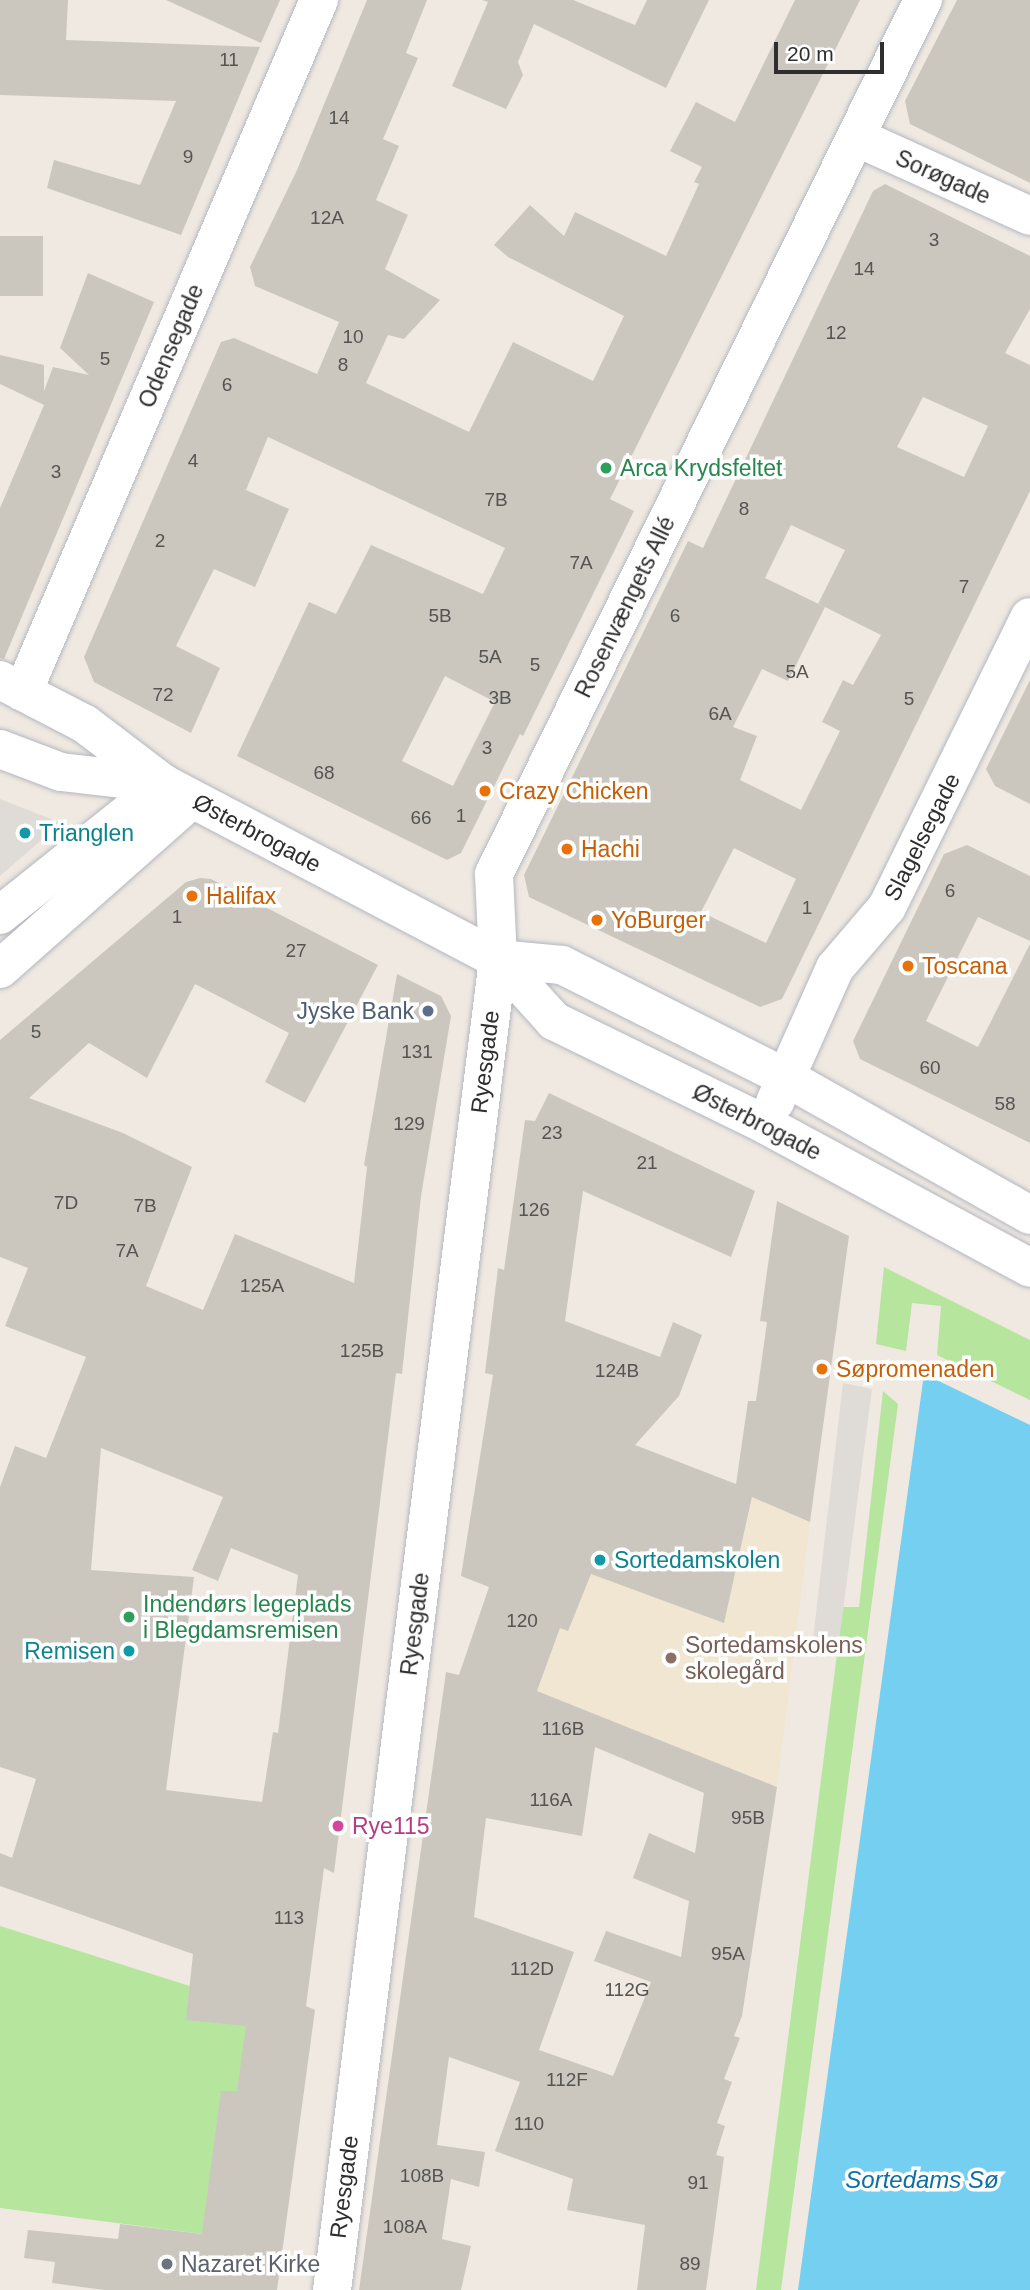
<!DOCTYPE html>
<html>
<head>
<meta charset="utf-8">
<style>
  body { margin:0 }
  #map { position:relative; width:1030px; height:2290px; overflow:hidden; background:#efe9e1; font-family:Helvetica,sans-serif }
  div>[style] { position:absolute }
  .education>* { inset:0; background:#f0e6d1 }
  .green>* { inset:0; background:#b6e59e }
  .plaza>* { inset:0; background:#dfdcd8 }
  .water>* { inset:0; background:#75cff0 }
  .building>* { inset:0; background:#cbc7bf; transform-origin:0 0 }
  .roads { filter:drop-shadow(0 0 2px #b4b7c1) drop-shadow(0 0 2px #b4b7c1) }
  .minor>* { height:38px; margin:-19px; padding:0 19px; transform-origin:19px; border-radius:19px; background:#fff }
  .dots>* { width:19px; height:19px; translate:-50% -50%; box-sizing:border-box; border:4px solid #fff; border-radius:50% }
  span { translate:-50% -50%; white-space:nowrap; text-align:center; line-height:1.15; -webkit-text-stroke:7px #fff; paint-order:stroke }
  .number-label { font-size:19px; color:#555452 }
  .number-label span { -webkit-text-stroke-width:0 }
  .street-label { font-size:23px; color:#2e2e2e }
  .leisure-label { font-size:23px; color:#27864d }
  .left { translate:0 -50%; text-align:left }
  .food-label { font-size:23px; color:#c56008 }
  .culture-label { font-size:23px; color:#0d838f }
  .right { translate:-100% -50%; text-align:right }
  .service-label { font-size:23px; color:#4e5e75 }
  .education-label { font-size:23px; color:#785e54 }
  .hotel-label { font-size:23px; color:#b23c85 }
  .worship-label { font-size:23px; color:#5b616d }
  .water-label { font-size:24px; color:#0d6fa3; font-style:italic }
  .scale { position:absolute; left:774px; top:42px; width:110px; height:32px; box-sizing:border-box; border:4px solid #2e2e2e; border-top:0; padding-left:9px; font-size:21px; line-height:24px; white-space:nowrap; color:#2e2e2e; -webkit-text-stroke:5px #fff; paint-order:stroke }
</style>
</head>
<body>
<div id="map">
  <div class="education">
    <i style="clip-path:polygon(753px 1497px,810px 1522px,777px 1787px,537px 1691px,582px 1570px,723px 1623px)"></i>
  </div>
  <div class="green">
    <i style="clip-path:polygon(884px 1267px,1030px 1340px,1030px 1400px,937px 1355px,941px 1306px,912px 1303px,906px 1351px,876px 1344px)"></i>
    <i style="clip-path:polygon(883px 1391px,898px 1404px,781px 2290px,756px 2290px,843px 1607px,859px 1607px)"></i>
    <i style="clip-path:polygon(0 1926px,256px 2007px,218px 2236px,0 2208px)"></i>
  </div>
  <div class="plaza">
    <i style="clip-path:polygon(0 799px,61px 823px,0 876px)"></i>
    <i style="clip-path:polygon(843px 1383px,872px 1389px,837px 1656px,812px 1647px)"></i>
  </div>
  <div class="water">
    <i style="clip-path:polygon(924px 1374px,1030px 1425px,1030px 2290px,798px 2290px)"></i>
  </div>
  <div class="building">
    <i style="clip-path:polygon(0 0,68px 0,66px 40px,260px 47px,181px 235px,47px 188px,54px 160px,140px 185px,176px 101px,0 95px)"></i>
    <i style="clip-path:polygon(166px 0,280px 0,261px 43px)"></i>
    <i style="clip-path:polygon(evenodd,367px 0,427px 0,406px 53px,418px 58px,383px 139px,399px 146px,376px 200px,408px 215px,385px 269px,440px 300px,404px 339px,388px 335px,366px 383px,469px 432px,513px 342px,593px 381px,624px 316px,508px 257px,494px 245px,530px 205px,564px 236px,575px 212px,666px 256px,699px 184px,694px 182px,702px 167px,670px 151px,696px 102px,735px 122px,795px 0,860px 0,610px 499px,634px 511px,523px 736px,520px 734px,461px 853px,447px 860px,237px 756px,309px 602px,336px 614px,371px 545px,483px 594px,505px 548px,268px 437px,246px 490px,289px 509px,255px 587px,214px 569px,176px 646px,220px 668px,191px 733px,94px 682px,84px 657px,221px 342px,234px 338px,317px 374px,339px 322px,255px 286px,250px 267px,297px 170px,367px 0,445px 676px,495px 702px,453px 786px,402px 761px,445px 676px)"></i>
    <i style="clip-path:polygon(482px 0,573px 0,635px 25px,647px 0,709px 0,666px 88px,534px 24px,518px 62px,523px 75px,506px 109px,452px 86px,488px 2px)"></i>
    <i style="clip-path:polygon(957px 0,1030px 0,1030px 183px,910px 124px,905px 101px)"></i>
    <i style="clip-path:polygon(evenodd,885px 184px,1030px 256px,1030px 309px,1005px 353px,1030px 365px,1030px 491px,782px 999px,760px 1007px,529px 897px,524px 875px,688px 541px,703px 548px,873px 191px,885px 184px,923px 397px,988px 426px,964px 477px,897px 447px,923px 397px,885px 184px,791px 525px,845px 550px,818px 604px,825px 607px,765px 578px,791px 525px,885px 184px,825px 607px,881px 635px,853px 685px,843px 680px,822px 722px,840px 731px,801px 810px,740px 780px,757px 736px,733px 727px,762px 669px,788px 681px,825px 607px,885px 184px,734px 848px,796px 879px,766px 943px,701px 912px,734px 848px)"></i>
    <i style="left:43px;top:236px;width:60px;height:43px;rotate:90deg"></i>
    <i style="clip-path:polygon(88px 273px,154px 302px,4px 659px,0 658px,0 508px,44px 405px,0 384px,0 355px,44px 365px,44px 391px,53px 367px,89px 375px,60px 348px)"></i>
    <i style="clip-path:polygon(1030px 680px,1030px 804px,995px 786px,986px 769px)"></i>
    <i style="clip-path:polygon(967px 845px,1030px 876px,1030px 941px,978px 917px,926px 1021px,978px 1047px,1030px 944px,1030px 1143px,860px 1059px,853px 1041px,944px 854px)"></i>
    <i style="clip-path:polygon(evenodd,200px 878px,211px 879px,378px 965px,305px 1103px,265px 1082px,289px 1033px,195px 984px,147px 1078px,89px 1043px,29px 1098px,123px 1133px,192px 1167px,146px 1286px,203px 1310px,235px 1234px,354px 1283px,367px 1167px,364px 1165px,397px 974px,441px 996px,451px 1016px,421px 1196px,402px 1374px,396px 1373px,334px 1873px,324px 1868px,306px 2006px,315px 2010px,277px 2290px,104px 2290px,52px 2283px,55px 2262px,24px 2258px,28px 2230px,118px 2239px,120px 2224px,202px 2234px,221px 2091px,237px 2091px,246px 2026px,186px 2020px,193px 1954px,0 1886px,0 1853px,12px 1858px,36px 1779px,0 1767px,0 1487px,15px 1446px,46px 1458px,86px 1357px,5px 1326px,28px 1268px,0 1257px,0 1040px,186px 882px,200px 878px,101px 1448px,223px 1497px,192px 1570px,218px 1581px,231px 1548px,298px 1575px,278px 1733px,273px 1732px,262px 1802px,166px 1790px,194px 1577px,91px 1570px,101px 1448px)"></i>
    <i style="clip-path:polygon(evenodd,549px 1093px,755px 1191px,731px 1257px,583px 1191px,565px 1321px,660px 1357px,673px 1322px,702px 1335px,679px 1396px,635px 1445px,736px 1484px,748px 1401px,756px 1401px,767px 1322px,760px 1321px,777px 1201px,849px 1236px,810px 1522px,752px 1497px,724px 1623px,591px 1574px,568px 1631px,560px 1628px,537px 1691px,777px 1787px,742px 2016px,734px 2036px,740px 2038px,724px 2079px,732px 2082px,717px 2123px,725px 2126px,716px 2155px,724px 2157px,706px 2290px,637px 2290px,645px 2225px,567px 2210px,573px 2179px,495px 2151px,520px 2082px,449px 2057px,437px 2145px,485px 2152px,479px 2187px,451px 2179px,442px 2239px,471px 2246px,461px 2290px,359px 2290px,446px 1672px,459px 1675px,489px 1587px,461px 1576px,493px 1375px,485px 1373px,498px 1268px,504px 1270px,525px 1120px,535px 1121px,549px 1093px,595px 1747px,704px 1793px,695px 1853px,649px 1833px,633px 1878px,689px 1901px,681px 1957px,606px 1931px,594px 1961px,651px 1982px,613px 2076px,539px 2050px,574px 1952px,474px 1917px,486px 1818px,582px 1836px,595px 1747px)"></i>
  </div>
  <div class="roads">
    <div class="minor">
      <i style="left:856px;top:137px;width:191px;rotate:24.4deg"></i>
      <i style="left:0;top:680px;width:96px;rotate:27.4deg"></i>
      <i style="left:85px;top:724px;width:99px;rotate:37.2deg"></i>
      <i style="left:164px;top:784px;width:377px;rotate:27.7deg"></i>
      <i style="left:498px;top:959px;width:84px;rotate:47.9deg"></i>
      <i style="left:554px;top:1021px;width:236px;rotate:26.1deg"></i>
      <i style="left:766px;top:1125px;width:300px;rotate:28.4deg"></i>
      <i style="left:23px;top:692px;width:753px;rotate:-66.84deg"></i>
      <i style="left:0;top:749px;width:65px;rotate:20.7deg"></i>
      <i style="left:61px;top:772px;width:104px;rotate:6.6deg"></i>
      <i style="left:0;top:915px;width:210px;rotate:-38.6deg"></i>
      <i style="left:498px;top:959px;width:64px;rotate:5.4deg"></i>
      <i style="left:562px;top:965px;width:250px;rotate:26.7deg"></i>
      <i style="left:785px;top:1077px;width:281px;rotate:29.4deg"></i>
      <i style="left:0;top:969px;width:256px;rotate:-41.5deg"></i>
      <i style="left:775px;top:1102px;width:147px;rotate:-65.9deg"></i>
      <i style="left:835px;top:968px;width:80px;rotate:-49.6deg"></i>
      <i style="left:887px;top:907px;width:323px;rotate:-63.8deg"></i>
      <i style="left:332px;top:2290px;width:1341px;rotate:-82.89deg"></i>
      <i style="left:498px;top:959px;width:85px;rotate:-92.7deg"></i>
      <i style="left:494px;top:874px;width:974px;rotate:-63.86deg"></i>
    </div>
  </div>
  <div class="dots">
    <i style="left:606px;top:468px;background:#2e9e5b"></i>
    <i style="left:485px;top:791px;background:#e8710a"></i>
    <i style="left:25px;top:833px;background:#0f9aa8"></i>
    <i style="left:567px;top:849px;background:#e8710a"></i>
    <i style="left:192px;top:896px;background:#e8710a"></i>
    <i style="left:597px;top:920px;background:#e8710a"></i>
    <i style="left:908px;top:966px;background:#e8710a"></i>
    <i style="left:428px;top:1011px;background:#5c6f8a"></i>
    <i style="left:822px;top:1369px;background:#e8710a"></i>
    <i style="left:600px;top:1560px;background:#0f9aa8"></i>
    <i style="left:129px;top:1617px;background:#2e9e5b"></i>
    <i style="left:129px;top:1651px;background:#0f9aa8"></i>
    <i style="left:671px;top:1658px;background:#8d6e63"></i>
    <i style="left:338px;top:1826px;background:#d1479c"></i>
    <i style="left:167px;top:2264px;background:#6b7280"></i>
  </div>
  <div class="number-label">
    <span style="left:229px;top:60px">11</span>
    <span style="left:339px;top:118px">14</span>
    <span style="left:188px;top:157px">9</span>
    <span style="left:327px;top:218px">12A</span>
    <span style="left:934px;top:240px">3</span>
    <span style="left:864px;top:269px">14</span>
    <span style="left:836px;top:333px">12</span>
    <span style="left:353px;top:337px">10</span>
    <span style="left:105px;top:359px">5</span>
    <span style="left:343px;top:365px">8</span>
    <span style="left:227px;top:385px">6</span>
    <span style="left:193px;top:461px">4</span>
    <span style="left:56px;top:472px">3</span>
    <span style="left:496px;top:500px">7B</span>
    <span style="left:744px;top:509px">8</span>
    <span style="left:160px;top:541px">2</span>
    <span style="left:581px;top:563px">7A</span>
    <span style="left:964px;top:587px">7</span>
    <span style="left:440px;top:616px">5B</span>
    <span style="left:675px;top:616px">6</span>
    <span style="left:490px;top:657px">5A</span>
    <span style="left:535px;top:665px">5</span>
    <span style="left:797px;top:672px">5A</span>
    <span style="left:163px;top:695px">72</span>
    <span style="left:500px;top:698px">3B</span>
    <span style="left:909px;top:699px">5</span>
    <span style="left:720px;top:714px">6A</span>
    <span style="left:487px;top:748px">3</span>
    <span style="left:324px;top:773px">68</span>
    <span style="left:461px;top:816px">1</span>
    <span style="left:421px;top:818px">66</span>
    <span style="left:950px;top:891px">6</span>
    <span style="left:807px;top:908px">1</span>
    <span style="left:177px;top:917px">1</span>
    <span style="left:296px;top:951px">27</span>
    <span style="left:36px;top:1032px">5</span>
    <span style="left:417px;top:1052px">131</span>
    <span style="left:930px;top:1068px">60</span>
    <span style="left:1005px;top:1104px">58</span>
    <span style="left:409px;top:1124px">129</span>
    <span style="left:552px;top:1133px">23</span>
    <span style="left:647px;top:1163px">21</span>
    <span style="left:66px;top:1203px">7D</span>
    <span style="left:145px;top:1206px">7B</span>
    <span style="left:534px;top:1210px">126</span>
    <span style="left:127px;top:1251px">7A</span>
    <span style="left:262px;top:1286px">125A</span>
    <span style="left:362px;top:1351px">125B</span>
    <span style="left:617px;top:1371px">124B</span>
    <span style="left:522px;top:1621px">120</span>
    <span style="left:563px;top:1729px">116B</span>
    <span style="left:551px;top:1800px">116A</span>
    <span style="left:748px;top:1818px">95B</span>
    <span style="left:289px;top:1918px">113</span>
    <span style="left:728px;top:1954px">95A</span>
    <span style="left:532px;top:1969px">112D</span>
    <span style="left:627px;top:1990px">112G</span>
    <span style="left:567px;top:2080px">112F</span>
    <span style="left:529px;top:2124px">110</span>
    <span style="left:422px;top:2176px">108B</span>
    <span style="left:698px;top:2183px">91</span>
    <span style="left:405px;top:2227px">108A</span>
    <span style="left:690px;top:2264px">89</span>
  </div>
  <div class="street-label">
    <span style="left:943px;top:177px;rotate:24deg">Sorøgade</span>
    <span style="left:171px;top:346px;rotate:-67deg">Odensegade</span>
    <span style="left:625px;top:607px;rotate:-64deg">Rosenvængets Allé</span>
    <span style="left:257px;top:833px;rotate:28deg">Østerbrogade</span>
    <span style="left:922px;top:837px;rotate:-63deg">Slagelsegade</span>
    <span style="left:485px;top:1062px;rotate:-83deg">Ryesgade</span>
    <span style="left:757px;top:1122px;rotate:27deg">Østerbrogade</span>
    <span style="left:415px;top:1624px;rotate:-83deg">Ryesgade</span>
    <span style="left:344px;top:2187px;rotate:-83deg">Ryesgade</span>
  </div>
  <div class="leisure-label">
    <span class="left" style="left:620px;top:468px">Arca Krydsfeltet</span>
    <span class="left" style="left:143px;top:1617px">Indendørs legeplads<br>i Blegdamsremisen</span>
  </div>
  <div class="food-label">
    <span class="left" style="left:499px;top:791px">Crazy Chicken</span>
    <span class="left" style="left:581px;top:849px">Hachi</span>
    <span class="left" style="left:206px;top:896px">Halifax</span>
    <span class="left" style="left:611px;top:920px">YoBurger</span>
    <span class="left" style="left:922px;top:966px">Toscana</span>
    <span class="left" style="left:836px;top:1369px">Søpromenaden</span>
  </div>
  <div class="culture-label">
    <span class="left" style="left:39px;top:833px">Trianglen</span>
    <span class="left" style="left:614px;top:1560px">Sortedamskolen</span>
    <span class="right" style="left:115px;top:1651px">Remisen</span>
  </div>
  <div class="service-label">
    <span class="right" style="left:414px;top:1011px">Jyske Bank</span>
  </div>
  <div class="education-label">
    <span class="left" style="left:685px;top:1658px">Sortedamskolens<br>skolegård</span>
  </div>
  <div class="hotel-label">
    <span class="left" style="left:352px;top:1826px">Rye115</span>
  </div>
  <div class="worship-label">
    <span class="left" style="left:181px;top:2264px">Nazaret Kirke</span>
  </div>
  <div class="water-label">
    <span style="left:922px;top:2180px">Sortedams Sø</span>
  </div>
  <div class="scale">20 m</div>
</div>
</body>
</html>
